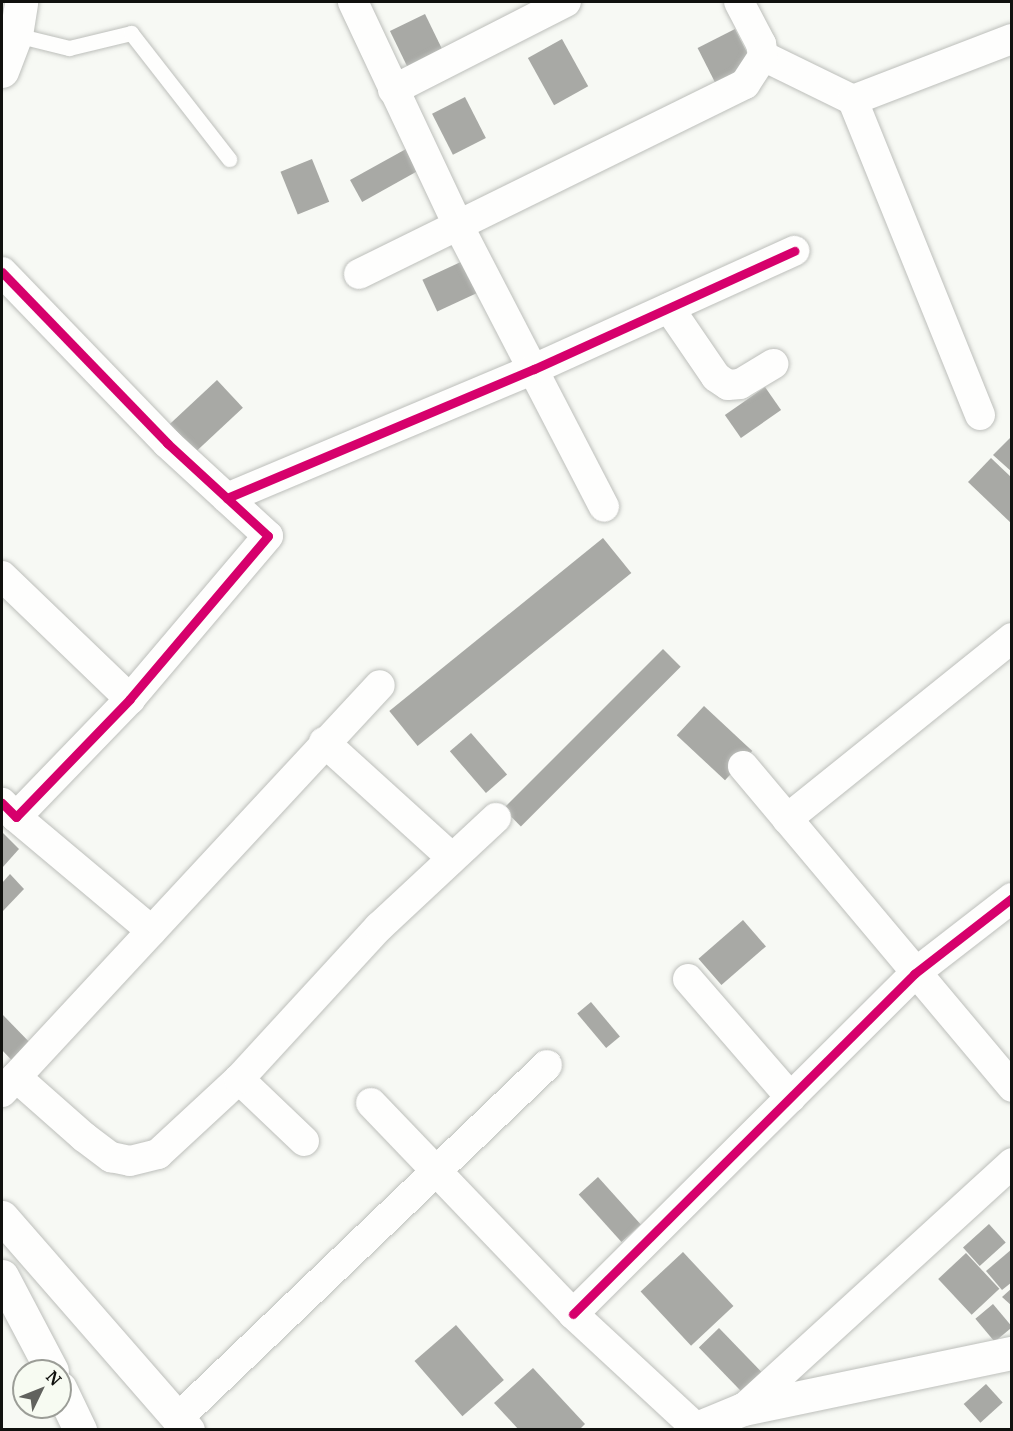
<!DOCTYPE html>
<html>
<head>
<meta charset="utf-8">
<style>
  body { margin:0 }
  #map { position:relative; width:1013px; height:1431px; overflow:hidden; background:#f7f9f4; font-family:Merriweather,serif }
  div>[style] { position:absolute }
  .building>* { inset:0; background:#a8a9a5; transform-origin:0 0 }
  .roads { filter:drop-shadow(0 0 2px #bdbfbb) drop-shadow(0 0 2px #bdbfbb) }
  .lane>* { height:15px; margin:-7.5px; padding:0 7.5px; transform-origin:7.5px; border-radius:7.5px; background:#fefefd }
  .street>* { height:30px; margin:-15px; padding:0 15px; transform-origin:15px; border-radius:15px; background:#fefefd }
  .secondary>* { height:33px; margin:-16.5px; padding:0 16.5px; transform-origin:16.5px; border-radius:16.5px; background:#fefefd }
  .cycleway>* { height:9px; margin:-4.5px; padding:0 4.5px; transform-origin:4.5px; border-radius:4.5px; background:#d6006c }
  span { translate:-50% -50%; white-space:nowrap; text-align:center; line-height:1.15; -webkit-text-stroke:4.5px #f7fbf2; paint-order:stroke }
  .frame { position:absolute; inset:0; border:3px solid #10110e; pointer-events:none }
  .north { position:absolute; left:12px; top:1359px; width:60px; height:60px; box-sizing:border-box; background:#f7fbf2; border:2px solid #9b9d97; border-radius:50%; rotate:47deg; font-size:16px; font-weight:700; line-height:24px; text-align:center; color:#10110e }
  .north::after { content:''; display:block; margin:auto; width:21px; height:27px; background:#61625e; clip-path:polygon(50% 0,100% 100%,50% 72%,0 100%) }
</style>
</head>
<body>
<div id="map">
  <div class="building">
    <i style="left:425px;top:14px;width:50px;height:39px;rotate:64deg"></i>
    <i style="left:735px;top:29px;width:47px;height:42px;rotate:63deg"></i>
    <i style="left:562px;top:39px;width:54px;height:39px;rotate:61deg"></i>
    <i style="left:465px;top:97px;width:46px;height:37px;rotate:63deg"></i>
    <i style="left:406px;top:149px;width:25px;height:64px;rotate:61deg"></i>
    <i style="left:312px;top:159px;width:46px;height:34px;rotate:68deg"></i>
    <i style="left:465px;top:260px;width:35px;height:47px;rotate:65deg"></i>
    <i style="left:217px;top:380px;width:38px;height:67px;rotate:47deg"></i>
    <i style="left:765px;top:387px;width:28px;height:49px;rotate:55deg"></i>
    <i style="clip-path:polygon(1012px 436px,1012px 472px,993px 455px)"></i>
    <i style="clip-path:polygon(991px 458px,1012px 478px,1012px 524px,968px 482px)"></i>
    <i style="left:603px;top:538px;width:45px;height:275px;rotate:51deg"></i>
    <i style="left:663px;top:649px;width:25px;height:226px;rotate:45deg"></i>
    <i style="left:704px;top:706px;width:66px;height:40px;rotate:43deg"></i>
    <i style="left:471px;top:733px;width:55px;height:28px;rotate:49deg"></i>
    <i style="clip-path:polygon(2px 832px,19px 849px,2px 868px)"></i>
    <i style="clip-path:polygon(10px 874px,24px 889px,2px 912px,2px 883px)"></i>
    <i style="left:743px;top:920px;width:35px;height:59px;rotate:49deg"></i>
    <i style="left:591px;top:1002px;width:45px;height:18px;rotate:50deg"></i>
    <i style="clip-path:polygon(2px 1014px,37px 1050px,19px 1068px,2px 1050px)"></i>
    <i style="left:598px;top:1177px;width:64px;height:26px;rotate:48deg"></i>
    <i style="left:989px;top:1224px;width:25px;height:35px;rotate:48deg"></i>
    <i style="clip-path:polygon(1012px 1249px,1012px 1282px,1002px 1290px,986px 1271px)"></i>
    <i style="left:683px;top:1252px;width:74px;height:58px;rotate:47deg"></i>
    <i style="left:966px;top:1253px;width:49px;height:38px;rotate:47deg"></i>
    <i style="clip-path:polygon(1012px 1288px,1012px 1306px,1002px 1297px)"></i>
    <i style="left:993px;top:1304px;width:30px;height:23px;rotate:50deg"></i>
    <i style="left:456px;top:1325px;width:73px;height:55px;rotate:49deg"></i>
    <i style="left:719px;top:1328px;width:64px;height:28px;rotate:46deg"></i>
    <i style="clip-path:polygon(533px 1368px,585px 1424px,579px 1430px,519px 1430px,494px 1403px)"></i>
    <i style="left:986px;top:1384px;width:25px;height:30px;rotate:48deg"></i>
  </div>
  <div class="roads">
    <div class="lane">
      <i style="left:16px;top:35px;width:55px;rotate:13.8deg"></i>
      <i style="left:69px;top:48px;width:64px;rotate:-13.6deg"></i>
      <i style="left:131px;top:33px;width:160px;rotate:52.1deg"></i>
    </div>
    <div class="street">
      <i style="left:353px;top:2px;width:249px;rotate:64.8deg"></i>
      <i style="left:459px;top:227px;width:315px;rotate:62.6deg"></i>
      <i style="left:763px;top:56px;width:100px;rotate:26.1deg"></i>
      <i style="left:393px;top:90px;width:194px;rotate:-27deg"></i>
      <i style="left:2px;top:272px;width:238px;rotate:46deg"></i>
      <i style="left:167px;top:443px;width:137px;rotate:42.6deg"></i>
      <i style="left:268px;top:536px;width:214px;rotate:130.3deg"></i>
      <i style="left:130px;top:699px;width:164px;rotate:134deg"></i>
      <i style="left:16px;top:817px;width:20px;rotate:-135deg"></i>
      <i style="left:359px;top:274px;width:430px;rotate:-26.2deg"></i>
      <i style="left:745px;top:84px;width:33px;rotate:-57deg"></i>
      <i style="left:763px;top:56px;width:12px;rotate:-99deg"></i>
      <i style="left:761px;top:44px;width:47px;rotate:-117.6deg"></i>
      <i style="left:669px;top:308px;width:83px;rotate:55.7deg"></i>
      <i style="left:716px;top:377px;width:14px;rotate:34deg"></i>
      <i style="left:728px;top:385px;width:12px;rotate:-5deg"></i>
      <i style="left:740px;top:384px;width:39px;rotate:-31deg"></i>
      <i style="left:980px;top:415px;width:340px;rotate:-112deg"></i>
      <i style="left:853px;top:100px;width:170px;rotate:-21deg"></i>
      <i style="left:227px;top:498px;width:333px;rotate:-22.8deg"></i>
      <i style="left:534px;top:369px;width:286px;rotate:-24.4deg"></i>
      <i style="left:2px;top:576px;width:178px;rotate:43.9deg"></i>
      <i style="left:324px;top:742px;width:171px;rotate:42.2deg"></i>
      <i style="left:743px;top:766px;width:419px;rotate:50deg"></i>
      <i style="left:16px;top:817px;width:177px;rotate:40deg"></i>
      <i style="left:787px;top:819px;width:289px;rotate:-38.8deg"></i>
      <i style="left:688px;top:979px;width:157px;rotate:49.1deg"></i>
      <i style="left:16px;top:1077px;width:91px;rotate:41.4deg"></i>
      <i style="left:84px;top:1137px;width:34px;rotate:37deg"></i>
      <i style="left:111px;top:1157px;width:19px;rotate:12deg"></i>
      <i style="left:130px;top:1161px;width:29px;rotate:-14deg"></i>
      <i style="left:158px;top:1154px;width:110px;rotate:-42.8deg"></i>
      <i style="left:2px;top:1092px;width:555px;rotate:-47.12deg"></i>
      <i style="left:371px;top:1103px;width:292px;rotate:46.2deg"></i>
      <i style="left:573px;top:1314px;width:168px;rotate:42.8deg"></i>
      <i style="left:304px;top:1141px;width:90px;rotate:-136.4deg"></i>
      <i style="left:239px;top:1079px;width:207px;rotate:-47.4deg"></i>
      <i style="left:379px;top:927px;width:160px;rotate:-43deg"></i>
      <i style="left:573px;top:1314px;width:482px;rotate:-44.9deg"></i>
      <i style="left:914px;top:974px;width:124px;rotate:-37.8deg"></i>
      <i style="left:743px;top:1409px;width:365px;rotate:-42.4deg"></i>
      <i style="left:177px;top:1419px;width:512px;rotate:-43.73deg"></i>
    </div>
    <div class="secondary">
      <i style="left:2px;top:71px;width:39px;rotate:-69deg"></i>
      <i style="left:16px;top:35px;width:33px;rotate:-81deg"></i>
      <i style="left:2px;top:1217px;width:283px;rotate:48.9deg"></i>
      <i style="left:2px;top:1276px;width:107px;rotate:62.2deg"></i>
      <i style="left:60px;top:1388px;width:47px;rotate:64.5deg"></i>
      <i style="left:692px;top:1430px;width:55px;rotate:-22.4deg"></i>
      <i style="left:743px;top:1409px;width:275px;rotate:-11.8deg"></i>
    </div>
  </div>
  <div class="cycleway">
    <i style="left:2px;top:272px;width:238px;rotate:46deg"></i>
    <i style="left:167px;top:443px;width:137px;rotate:42.6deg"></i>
    <i style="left:268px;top:536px;width:214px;rotate:130.3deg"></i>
    <i style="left:130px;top:699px;width:164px;rotate:134deg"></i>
    <i style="left:16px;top:817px;width:20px;rotate:-135deg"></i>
    <i style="left:227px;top:498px;width:333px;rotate:-22.8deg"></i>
    <i style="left:534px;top:369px;width:286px;rotate:-24.4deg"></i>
    <i style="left:573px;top:1314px;width:482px;rotate:-44.9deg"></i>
    <i style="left:914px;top:974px;width:124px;rotate:-37.8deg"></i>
  </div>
  <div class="frame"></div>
  <div class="north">N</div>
</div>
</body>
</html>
